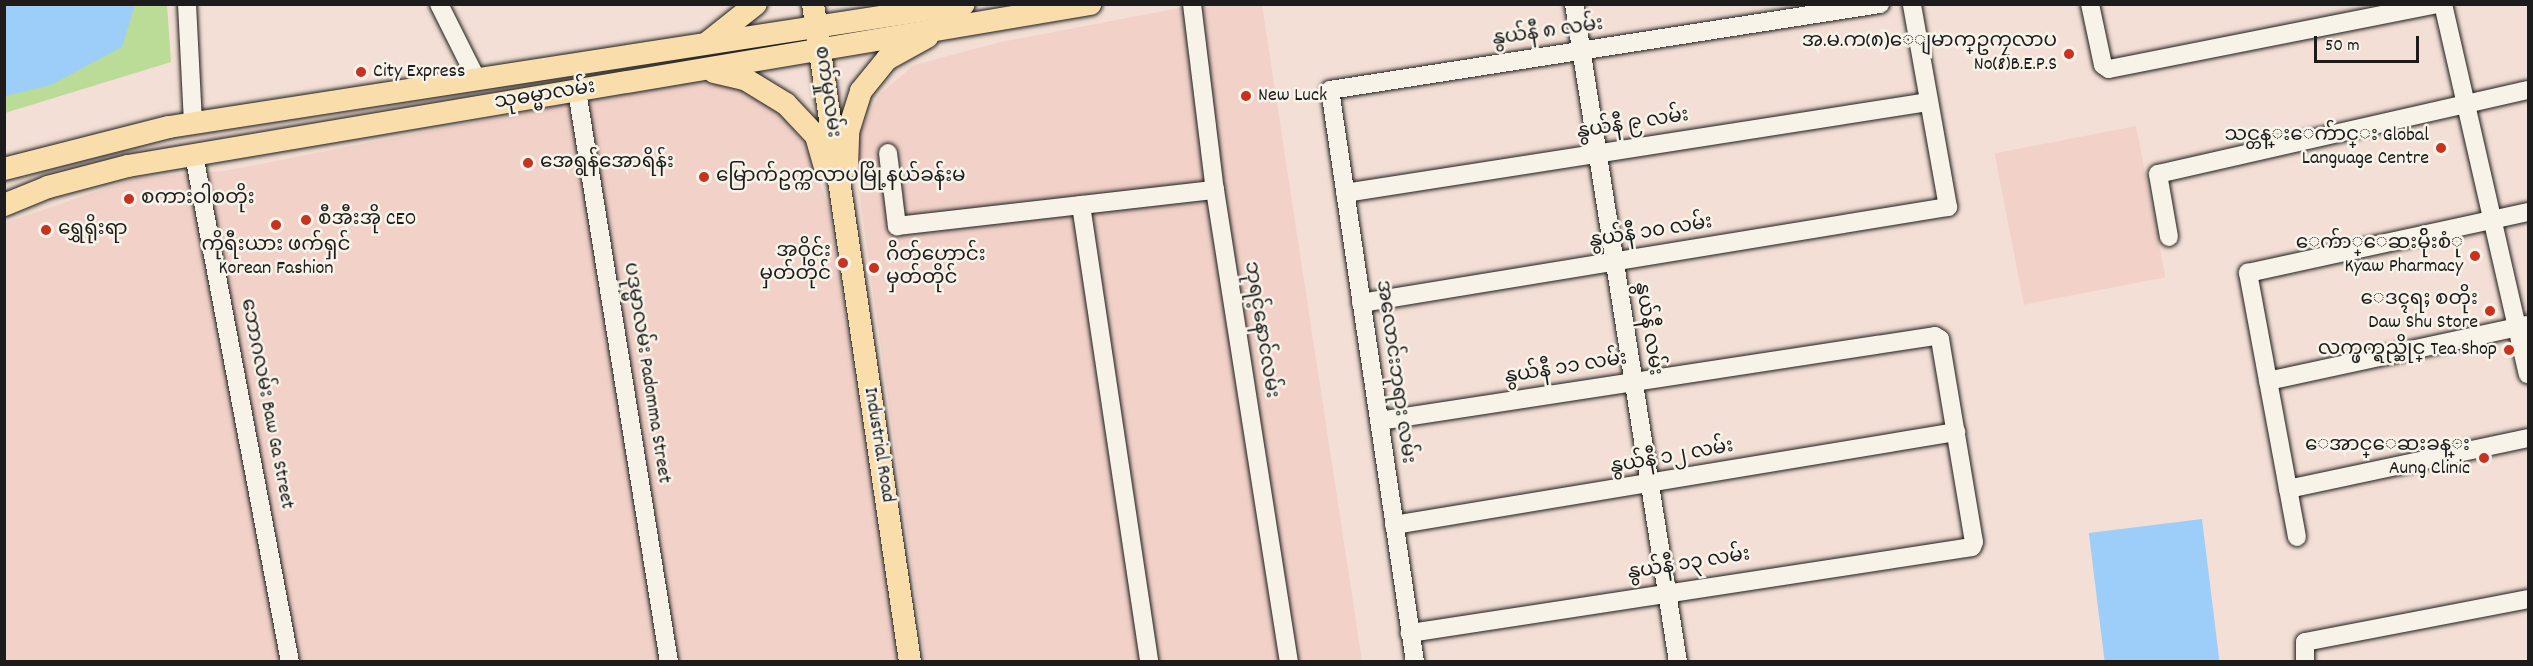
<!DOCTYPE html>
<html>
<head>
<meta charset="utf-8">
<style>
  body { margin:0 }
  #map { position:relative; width:2533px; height:666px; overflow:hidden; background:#f3dfd5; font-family:Dekko,"Noto Sans Myanmar",sans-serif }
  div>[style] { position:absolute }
  .built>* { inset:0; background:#f1d1c8; transform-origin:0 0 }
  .green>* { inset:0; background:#badc96 }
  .water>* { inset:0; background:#9dcefa; transform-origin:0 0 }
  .roads { filter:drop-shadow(0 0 2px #1c1c1c) drop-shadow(0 0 2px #1c1c1c) }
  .minor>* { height:18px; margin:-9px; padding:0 9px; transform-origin:9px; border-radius:9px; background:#f7f3e8 }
  .major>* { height:22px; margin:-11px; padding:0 11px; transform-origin:11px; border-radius:11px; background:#f9deab }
  .dots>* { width:16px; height:16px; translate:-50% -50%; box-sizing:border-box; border:3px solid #f7f3e8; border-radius:50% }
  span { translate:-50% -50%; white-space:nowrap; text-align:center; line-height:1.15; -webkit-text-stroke:5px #f7f3e8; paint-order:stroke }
  .street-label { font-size:20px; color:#1c1c1c }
  .poi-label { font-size:20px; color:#1c1c1c }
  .right { translate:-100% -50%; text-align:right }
  .left { translate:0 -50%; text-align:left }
  .frame { position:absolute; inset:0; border:6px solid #1c1c1c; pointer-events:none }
  .scale { position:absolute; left:2314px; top:36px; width:105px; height:27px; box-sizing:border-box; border:3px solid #1c1c1c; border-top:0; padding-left:8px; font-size:18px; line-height:21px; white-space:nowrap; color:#1c1c1c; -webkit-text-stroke:4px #f7f3e8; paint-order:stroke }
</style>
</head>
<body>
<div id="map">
  <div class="built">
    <i style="clip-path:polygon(1195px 5px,1262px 5px,1362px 661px,925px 661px,861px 205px,857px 138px,880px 94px,914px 65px,1001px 42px)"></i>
    <i style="clip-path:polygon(689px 80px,735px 87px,779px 112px,805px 145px,829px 208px,898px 661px,5px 662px,5px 223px,136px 178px,224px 171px)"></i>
    <i style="left:2136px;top:126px;width:154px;height:144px;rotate:79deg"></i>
  </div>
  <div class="green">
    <i style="clip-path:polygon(5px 5px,167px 5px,171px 62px,5px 113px)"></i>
  </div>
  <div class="water">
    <i style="clip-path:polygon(5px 4px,135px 4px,135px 5px,122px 47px,51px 85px,5px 96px)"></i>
    <i style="left:2202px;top:519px;width:143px;height:114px;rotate:83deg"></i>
  </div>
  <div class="roads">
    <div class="minor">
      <i style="left:187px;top:4px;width:120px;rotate:87.1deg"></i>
      <i style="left:439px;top:4px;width:85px;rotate:63.4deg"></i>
      <i style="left:1192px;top:4px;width:187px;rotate:83deg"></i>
      <i style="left:1215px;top:190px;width:478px;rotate:81.1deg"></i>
      <i style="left:1574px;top:4px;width:666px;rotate:81.02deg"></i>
      <i style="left:2090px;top:4px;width:62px;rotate:78deg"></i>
      <i style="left:2103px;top:65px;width:7px;rotate:34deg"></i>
      <i style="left:2109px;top:69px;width:334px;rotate:-11.2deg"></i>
      <i style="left:2443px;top:4px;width:380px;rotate:77.1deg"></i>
      <i style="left:577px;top:91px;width:578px;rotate:80.85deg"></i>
      <i style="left:888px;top:153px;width:74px;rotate:83deg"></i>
      <i style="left:897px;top:226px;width:320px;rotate:-6.5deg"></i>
      <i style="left:194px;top:155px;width:516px;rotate:79.28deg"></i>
      <i style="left:1345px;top:193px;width:591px;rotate:-8.86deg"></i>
      <i style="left:1081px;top:205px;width:462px;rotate:81.5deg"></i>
      <i style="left:2169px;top:237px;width:64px;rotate:-99.9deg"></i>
      <i style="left:2158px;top:174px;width:379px;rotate:-12.8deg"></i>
      <i style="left:1361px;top:303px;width:595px;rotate:-9.29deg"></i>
      <i style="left:1948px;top:207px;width:206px;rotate:-100.1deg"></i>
      <i style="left:2268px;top:381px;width:265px;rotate:-12.2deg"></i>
      <i style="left:1379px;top:421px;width:562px;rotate:-8.69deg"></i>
      <i style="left:1935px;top:336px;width:6px;rotate:31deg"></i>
      <i style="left:1940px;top:339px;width:206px;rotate:80.5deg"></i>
      <i style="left:1974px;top:542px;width:5px;rotate:112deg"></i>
      <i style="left:1972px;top:547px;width:569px;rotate:171.3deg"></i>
      <i style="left:2288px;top:489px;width:245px;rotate:-12deg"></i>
      <i style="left:1394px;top:525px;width:570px;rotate:-9.4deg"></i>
      <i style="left:2297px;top:537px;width:269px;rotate:-100.5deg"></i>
      <i style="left:2248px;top:273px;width:287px;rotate:-12.3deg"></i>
      <i style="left:1415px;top:662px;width:578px;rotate:-98.45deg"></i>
      <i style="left:1330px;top:90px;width:557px;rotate:-8.89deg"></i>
      <i style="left:2305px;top:662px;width:20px;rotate:-90deg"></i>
      <i style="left:2305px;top:642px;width:227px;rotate:-10.9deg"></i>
    </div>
    <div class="major">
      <i style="left:813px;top:4px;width:665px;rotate:81.61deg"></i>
      <i style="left:708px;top:42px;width:61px;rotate:-38.4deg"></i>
      <i style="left:714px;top:72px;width:32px;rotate:13deg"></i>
      <i style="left:745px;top:79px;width:48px;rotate:31.4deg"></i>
      <i style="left:786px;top:104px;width:44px;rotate:46.8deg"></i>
      <i style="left:816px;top:136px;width:32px;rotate:74deg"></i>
      <i style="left:847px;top:167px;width:35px;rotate:-88deg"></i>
      <i style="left:848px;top:132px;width:43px;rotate:-72.4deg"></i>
      <i style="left:861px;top:91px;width:41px;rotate:-50.9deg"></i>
      <i style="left:887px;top:59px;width:46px;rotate:-28.8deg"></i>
      <i style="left:4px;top:169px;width:170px;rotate:-14.3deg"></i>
      <i style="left:169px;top:127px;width:804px;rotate:-8.79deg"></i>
      <i style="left:4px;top:205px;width:48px;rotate:-22.2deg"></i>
      <i style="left:48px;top:187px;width:83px;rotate:-14.7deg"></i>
      <i style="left:128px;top:166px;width:976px;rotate:-9.56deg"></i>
    </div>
  </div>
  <div class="dots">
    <i style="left:2069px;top:54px;background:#c8321e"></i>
    <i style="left:361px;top:72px;background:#c8321e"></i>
    <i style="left:1246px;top:96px;background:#c8321e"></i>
    <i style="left:2441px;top:148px;background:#c8321e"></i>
    <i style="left:528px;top:163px;background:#c8321e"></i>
    <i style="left:704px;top:177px;background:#c8321e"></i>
    <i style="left:129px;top:199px;background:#c8321e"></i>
    <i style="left:306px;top:220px;background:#c8321e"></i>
    <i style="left:276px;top:225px;background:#c8321e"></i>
    <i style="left:46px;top:230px;background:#c8321e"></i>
    <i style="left:2475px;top:256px;background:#c8321e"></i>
    <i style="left:843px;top:263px;background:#c8321e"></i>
    <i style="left:874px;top:268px;background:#c8321e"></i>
    <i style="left:2490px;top:311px;background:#c8321e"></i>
    <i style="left:2509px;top:350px;background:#c8321e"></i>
    <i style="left:2484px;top:458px;background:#c8321e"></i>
  </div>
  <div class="street-label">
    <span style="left:1548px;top:33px;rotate:-8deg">နွယ်နီ ၈ လမ်း</span>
    <span style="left:826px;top:92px;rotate:82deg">စက်မှုလမ်း</span>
    <span style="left:545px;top:96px;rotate:-9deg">သုဓမ္မာလမ်း</span>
    <span style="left:1633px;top:125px;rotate:-9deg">နွယ်နီ ၉ လမ်း</span>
    <span style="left:1651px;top:233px;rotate:-9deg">နွယ်နီ ၁၀ လမ်း</span>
    <span style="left:1647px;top:329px;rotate:81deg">နွယ်နီ လမ်း</span>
    <span style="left:1260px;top:330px;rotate:81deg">ဘုရင့်နောင်လမ်း</span>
    <span style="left:1566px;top:369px;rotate:-9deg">နွယ်နီ ၁၁ လမ်း</span>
    <span style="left:1394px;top:372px;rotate:82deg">အလောင်းဘုရား လမ်း</span>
    <span style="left:646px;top:373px;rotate:81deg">ပဒုမ္မာလမ်း Padomma Street</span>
    <span style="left:266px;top:404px;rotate:79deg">ဘောဂလမ်း Baw Ga Street</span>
    <span style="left:878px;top:445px;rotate:81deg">Industrial Road</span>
    <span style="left:1672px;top:458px;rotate:-10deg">နွယ်နီ ၁၂ လမ်း</span>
    <span style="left:1689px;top:565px;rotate:-9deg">နွယ်နီ ၁၃ လမ်း</span>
  </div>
  <div class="poi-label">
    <span class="right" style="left:2057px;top:54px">အ.မ.က(၈)ေျမာက္ဥကၠလာပ<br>No(8)B.E.P.S</span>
    <span class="left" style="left:373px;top:72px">City Express</span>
    <span class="left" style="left:1258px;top:96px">New Luck</span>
    <span class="right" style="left:2429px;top:148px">သင္တန္းေက်ာင္း Global<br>Language Centre</span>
    <span class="left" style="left:540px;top:163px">အေရွန်အောရိန်း</span>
    <span class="left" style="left:716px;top:177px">မြောက်ဥက္ကလာပမြို့နယ်ခန်းမ</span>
    <span class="left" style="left:141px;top:199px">စကားဝါစတိုး</span>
    <span class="left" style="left:318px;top:220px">စီအီးအို CEO</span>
    <span class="left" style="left:58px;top:230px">ရွှေရိုးရာ</span>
    <span class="right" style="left:2463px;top:256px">ေက်ာ္ေဆးမ်ိုးစံု<br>Kyaw Pharmacy</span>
    <span style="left:276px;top:258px">ကိုရီးယား ဖက်ရှင်<br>Korean Fashion</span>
    <span class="right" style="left:831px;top:264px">အဝိုင်း<br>မှတ်တိုင်</span>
    <span class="left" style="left:886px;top:268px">ဂိတ်ဟောင်း<br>မှတ်တိုင်</span>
    <span class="right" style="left:2478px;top:312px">ေဒၚရႈ စတိုး<br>Daw Shu Store</span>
    <span class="right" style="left:2497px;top:350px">လက္ဖက္ရည္ဆိုင္ Tea Shop</span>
    <span class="right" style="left:2470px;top:458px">ေအာင္ေဆးခန္း<br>Aung Clinic</span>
  </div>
  <div class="frame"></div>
  <div class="scale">50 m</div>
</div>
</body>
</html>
